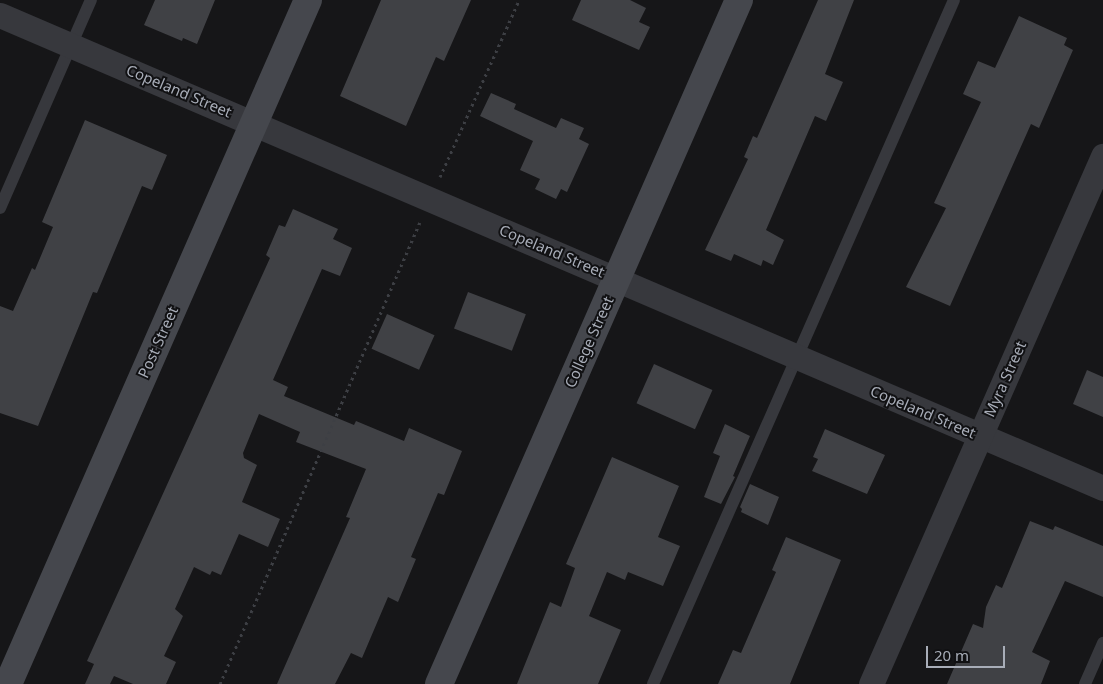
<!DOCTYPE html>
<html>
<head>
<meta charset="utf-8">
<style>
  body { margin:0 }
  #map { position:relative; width:1103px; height:684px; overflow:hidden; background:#161618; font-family:"Noto Sans",sans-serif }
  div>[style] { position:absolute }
  .building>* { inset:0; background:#404145; transform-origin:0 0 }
  .path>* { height:3px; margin-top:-1.5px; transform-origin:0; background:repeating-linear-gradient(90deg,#3d3f44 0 2.5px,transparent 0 6.5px) }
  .lane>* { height:12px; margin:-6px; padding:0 6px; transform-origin:6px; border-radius:6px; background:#37383d }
  .street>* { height:25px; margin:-12.5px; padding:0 12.5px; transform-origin:12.5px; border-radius:12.5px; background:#37383d }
  .secondary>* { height:28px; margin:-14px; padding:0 14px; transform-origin:14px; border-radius:14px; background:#45474d }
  span { translate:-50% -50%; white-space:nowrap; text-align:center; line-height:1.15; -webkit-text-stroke:4px #111113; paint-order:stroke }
  .street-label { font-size:15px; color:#a8adb8 }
  .scale { position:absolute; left:926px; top:646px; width:79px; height:22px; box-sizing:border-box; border:2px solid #a8adb8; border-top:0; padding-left:6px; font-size:15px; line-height:18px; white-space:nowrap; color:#a8adb8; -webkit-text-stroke:4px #111113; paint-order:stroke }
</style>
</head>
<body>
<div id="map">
  <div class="building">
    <i style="clip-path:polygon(155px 0,215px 0,197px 44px,183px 38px,182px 41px,144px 25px)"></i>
    <i style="clip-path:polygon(381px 0,471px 0,444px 61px,436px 57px,406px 126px,340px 96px)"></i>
    <i style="clip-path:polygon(581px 0,630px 0,646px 8px,639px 22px,650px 27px,639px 50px,572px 20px)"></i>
    <i style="clip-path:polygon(818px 0,854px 0,825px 74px,843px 82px,826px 121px,815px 116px,766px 230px,784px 240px,773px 265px,763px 260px,761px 266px,734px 254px,731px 261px,705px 250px,748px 159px,744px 157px,753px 136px,757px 138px)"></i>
    <i style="clip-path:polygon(1019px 16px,1067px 38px,1064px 45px,1073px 50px,1039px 128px,1031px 124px,950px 306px,906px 287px,946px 208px,934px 203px,981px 102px,963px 94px,978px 61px,995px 68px)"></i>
    <i style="clip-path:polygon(491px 93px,516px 104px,514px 109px,556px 128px,561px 118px,584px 128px,579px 139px,589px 144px,567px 192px,561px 189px,556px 199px,535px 189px,540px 179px,520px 170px,533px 141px,480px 116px)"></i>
    <i style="clip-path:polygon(85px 120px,167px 155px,152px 190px,142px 186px,97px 293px,93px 292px,38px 426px,0 413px,0 306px,13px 311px,32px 268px,35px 270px,53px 227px,42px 222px)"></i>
    <i style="clip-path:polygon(293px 209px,338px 229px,333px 239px,352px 248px,340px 276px,322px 269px,273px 380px,288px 387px,284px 396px,354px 425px,356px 421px,404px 441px,409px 428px,462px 451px,444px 495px,438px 493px,411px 557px,416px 559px,398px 602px,388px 597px,362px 658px,351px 653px,335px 684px,277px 684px,350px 518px,346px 517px,366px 469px,296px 442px,300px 432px,259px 414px,243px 453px,244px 458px,257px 465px,242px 502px,280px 519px,268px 547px,239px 534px,221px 575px,212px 571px,210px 575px,194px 567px,175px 609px,183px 616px,164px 656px,176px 662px,166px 684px,133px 684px,114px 676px,110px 684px,85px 684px,94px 664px,87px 661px,270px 258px,266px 255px,279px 225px,285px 227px)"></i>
    <i style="left:468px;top:292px;width:62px;height:39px;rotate:21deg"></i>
    <i style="left:387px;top:314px;width:52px;height:38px;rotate:24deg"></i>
    <i style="left:654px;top:364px;width:64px;height:43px;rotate:24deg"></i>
    <i style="clip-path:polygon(1087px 370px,1103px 377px,1103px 417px,1073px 404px)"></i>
    <i style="clip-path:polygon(725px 424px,750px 436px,733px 476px,735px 477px,721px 504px,704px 497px,720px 456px,713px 453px)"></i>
    <i style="clip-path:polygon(825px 429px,885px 455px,867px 494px,812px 471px,818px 459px,813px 457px)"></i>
    <i style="clip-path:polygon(612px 457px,679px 486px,658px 537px,680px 546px,663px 586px,628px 572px,625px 580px,607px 572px,589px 616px,621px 630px,598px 684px,517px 684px,550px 602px,561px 607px,575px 568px,566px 564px)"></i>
    <i style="clip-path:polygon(750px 484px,779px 497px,768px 525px,741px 512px,742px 509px,740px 507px)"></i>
    <i style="clip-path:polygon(1030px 521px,1053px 530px,1055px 526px,1103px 546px,1103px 597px,1065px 581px,1032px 652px,1050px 661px,1041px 684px,947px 684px,973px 624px,983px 628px,986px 607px,996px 585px,1002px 588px)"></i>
    <i style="clip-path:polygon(786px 537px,841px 560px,790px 684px,718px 684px,733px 650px,741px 653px,776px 572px,772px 570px)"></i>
  </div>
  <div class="path">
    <i style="left:440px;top:177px;width:194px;rotate:-65.9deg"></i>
    <i style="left:220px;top:684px;width:503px;rotate:-66.59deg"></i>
  </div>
  <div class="lane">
    <i style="left:0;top:208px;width:227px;rotate:-66.4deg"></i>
    <i style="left:653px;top:684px;width:747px;rotate:-66.25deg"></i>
    <i style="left:1085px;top:684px;width:45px;rotate:-66.3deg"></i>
  </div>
  <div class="street">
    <i style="left:0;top:15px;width:1200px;rotate:23.21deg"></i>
    <i style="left:871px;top:684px;width:577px;rotate:-66.28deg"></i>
  </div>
  <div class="secondary">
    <i style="left:8px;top:684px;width:747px;rotate:-66.32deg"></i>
    <i style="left:439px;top:684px;width:747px;rotate:-66.32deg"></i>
  </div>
  <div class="street-label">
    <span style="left:179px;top:91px;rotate:23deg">Copeland Street</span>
    <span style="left:552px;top:251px;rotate:23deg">Copeland Street</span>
    <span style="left:158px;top:342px;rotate:-66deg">Post Street</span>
    <span style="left:589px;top:342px;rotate:-66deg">College Street</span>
    <span style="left:1005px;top:379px;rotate:-66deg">Myra Street</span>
    <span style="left:923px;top:412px;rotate:23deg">Copeland Street</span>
  </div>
  <div class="scale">20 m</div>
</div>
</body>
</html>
